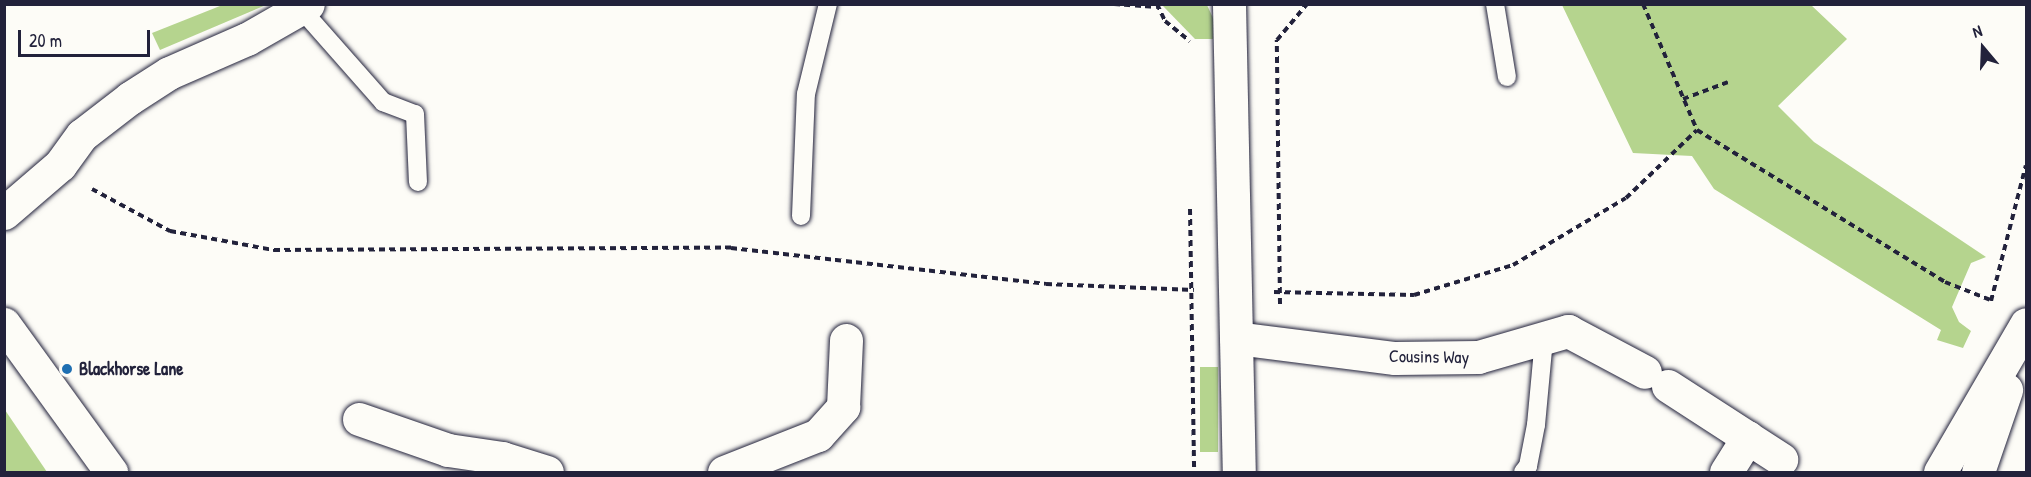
<!DOCTYPE html>
<html>
<head>
<meta charset="utf-8">
<style>
  body { margin:0 }
  #map { position:relative; width:2031px; height:477px; overflow:hidden; background:#fdfcf7; font-family:"Patrick Hand",sans-serif }
  div>[style] { position:absolute }
  .green>* { inset:0; background:#b5d48e; transform-origin:0 0 }
  .path>* { height:4px; margin-top:-2px; transform-origin:0; background:repeating-linear-gradient(90deg,#22223b 0 6px,transparent 0 10.5px) }
  .roads { filter:drop-shadow(0 0 2px #22223b) drop-shadow(0 0 2px #22223b) }
  .lane>* { height:18px; margin:-9px; padding:0 9px; transform-origin:9px; border-radius:9px; background:#fdfcf7 }
  .street>* { height:33px; margin:-16.5px; padding:0 16.5px; transform-origin:16.5px; border-radius:16.5px; background:#fdfcf7 }
  .secondary>* { height:33px; margin:-16.5px; padding:0 16.5px; transform-origin:16.5px; border-radius:16.5px; background:#fdfcf7 }
  .dots>* { width:16px; height:16px; translate:-50% -50%; box-sizing:border-box; border:3px solid #fdfcf7; border-radius:50% }
  span { translate:-50% -50%; white-space:nowrap; text-align:center; line-height:1.15; -webkit-text-stroke:6px #fdfcf7; paint-order:stroke }
  .street-label { font-size:18px; color:#22223b }
  .poi-label { font-size:18px; color:#22223b; font-weight:700 }
  .left { translate:0 -50%; text-align:left }
  .frame { position:absolute; inset:0; border:6px solid #22223b; pointer-events:none }
  .north { position:absolute; left:1953px; top:18px; width:60px; height:60px; -webkit-text-stroke:4px #fdfcf7; paint-order:stroke; rotate:341deg; font-size:16px; font-weight:700; line-height:24px; text-align:center; color:#22223b }
  .north::after { content:''; display:block; margin:auto; width:21px; height:27px; background:#22223b; clip-path:polygon(50% 0,100% 100%,50% 72%,0 100%) }
  .scale { position:absolute; left:18px; top:30px; width:132px; height:27px; box-sizing:border-box; border:3px solid #22223b; border-top:0; padding-left:8px; font-size:18px; line-height:21px; white-space:nowrap; color:#22223b; -webkit-text-stroke:4px #fdfcf7; paint-order:stroke }
</style>
</head>
<body>
<div id="map">
  <div class="green">
    <i style="clip-path:polygon(225px 4px,266px 5px,160px 50px,152px 33px)"></i>
    <i style="clip-path:polygon(1162px 5px,1207px 5px,1213px 18px,1213px 39px,1195px 39px)"></i>
    <i style="clip-path:polygon(1562px 5px,1811px 5px,1847px 39px,1778px 106px,1814px 142px,1986px 257px,1971px 263px,1952px 307px,1959px 322px,1971px 331px,1963px 348px,1937px 340px,1941px 330px,1714px 189px,1692px 156px,1633px 153px)"></i>
    <i style="left:1200px;top:367px;width:18px;height:85px"></i>
    <i style="clip-path:polygon(5px 410px,47px 472px,5px 472px)"></i>
  </div>
  <div class="path">
    <i style="left:1114px;top:4px;width:43px;rotate:4deg"></i>
    <i style="left:1157px;top:4px;width:19px;rotate:65deg"></i>
    <i style="left:1165px;top:21px;width:32px;rotate:39deg"></i>
    <i style="left:1643px;top:4px;width:137px;rotate:66.8deg"></i>
    <i style="left:1697px;top:130px;width:291px;rotate:31.5deg"></i>
    <i style="left:1945px;top:282px;width:52px;rotate:21.6deg"></i>
    <i style="left:1683px;top:99px;width:48px;rotate:-20.7deg"></i>
    <i style="left:92px;top:189px;width:89px;rotate:28.3deg"></i>
    <i style="left:170px;top:231px;width:106px;rotate:10.4deg"></i>
    <i style="left:274px;top:250px;width:457px;rotate:-0.3deg"></i>
    <i style="left:731px;top:248px;width:317px;rotate:6.5deg"></i>
    <i style="left:1046px;top:284px;width:148px;rotate:2.3deg"></i>
    <i style="left:1190px;top:209px;width:263px;rotate:89.1deg"></i>
    <i style="left:1274px;top:292px;width:140px;rotate:1.2deg"></i>
    <i style="left:1414px;top:295px;width:103px;rotate:-16.9deg"></i>
    <i style="left:1513px;top:265px;width:131px;rotate:-30.7deg"></i>
    <i style="left:1626px;top:198px;width:98px;rotate:-43.8deg"></i>
    <i style="left:1991px;top:301px;width:140px;rotate:-75.6deg"></i>
    <i style="left:1280px;top:304px;width:264px;rotate:-90.7deg"></i>
    <i style="left:1277px;top:40px;width:47px;rotate:-50.2deg"></i>
  </div>
  <div class="roads">
    <div class="lane">
      <i style="left:1495px;top:4px;width:74px;rotate:80.7deg"></i>
      <i style="left:302px;top:10px;width:123px;rotate:48.6deg"></i>
      <i style="left:383px;top:102px;width:34px;rotate:21deg"></i>
      <i style="left:415px;top:114px;width:68px;rotate:87.5deg"></i>
      <i style="left:801px;top:216px;width:122px;rotate:-87.7deg"></i>
      <i style="left:806px;top:94px;width:93px;rotate:-76.3deg"></i>
      <i style="left:1523px;top:472px;width:8px;rotate:-50deg"></i>
      <i style="left:1528px;top:466px;width:42px;rotate:-79deg"></i>
      <i style="left:1536px;top:425px;width:87px;rotate:-84.7deg"></i>
    </div>
    <div class="street">
      <i style="left:1229px;top:4px;width:468px;rotate:88.8deg"></i>
      <i style="left:4px;top:213px;width:74px;rotate:-40.6deg"></i>
      <i style="left:60px;top:165px;width:37px;rotate:-54deg"></i>
      <i style="left:82px;top:135px;width:61px;rotate:-37.6deg"></i>
      <i style="left:130px;top:98px;width:46px;rotate:-32.7deg"></i>
      <i style="left:169px;top:73px;width:85px;rotate:-23.6deg"></i>
      <i style="left:247px;top:39px;width:70px;rotate:-29.8deg"></i>
      <i style="left:4px;top:324px;width:183px;rotate:54.1deg"></i>
      <i style="left:1236px;top:338px;width:160px;rotate:7.2deg"></i>
      <i style="left:1395px;top:358px;width:83px;rotate:-0.7deg"></i>
      <i style="left:1478px;top:357px;width:94px;rotate:-16.1deg"></i>
      <i style="left:1568px;top:331px;width:87px;rotate:28deg"></i>
      <i style="left:1668px;top:386px;width:135px;rotate:32.9deg"></i>
      <i style="left:359px;top:419px;width:94px;rotate:19.2deg"></i>
      <i style="left:448px;top:450px;width:55px;rotate:8.4deg"></i>
      <i style="left:502px;top:458px;width:47px;rotate:17.3deg"></i>
      <i style="left:724px;top:472px;width:101px;rotate:-21.5deg"></i>
      <i style="left:818px;top:435px;width:38px;rotate:-48deg"></i>
      <i style="left:843px;top:407px;width:67px;rotate:-87.4deg"></i>
      <i style="left:1726px;top:472px;width:41px;rotate:-57.8deg"></i>
    </div>
    <div class="secondary">
      <i style="left:1940px;top:472px;width:171px;rotate:-59.8deg"></i>
      <i style="left:1978px;top:472px;width:87px;rotate:-71.1deg"></i>
    </div>
  </div>
  <div class="dots">
    <i style="left:67px;top:369px;background:#1f6fb2"></i>
  </div>
  <div class="street-label">
    <span style="left:1429px;top:357px;rotate:1deg">Cousins Way</span>
  </div>
  <div class="poi-label">
    <span class="left" style="left:79px;top:369px">Blackhorse Lane</span>
  </div>
  <div class="frame"></div>
  <div class="north">N</div>
  <div class="scale">20 m</div>
</div>
</body>
</html>
